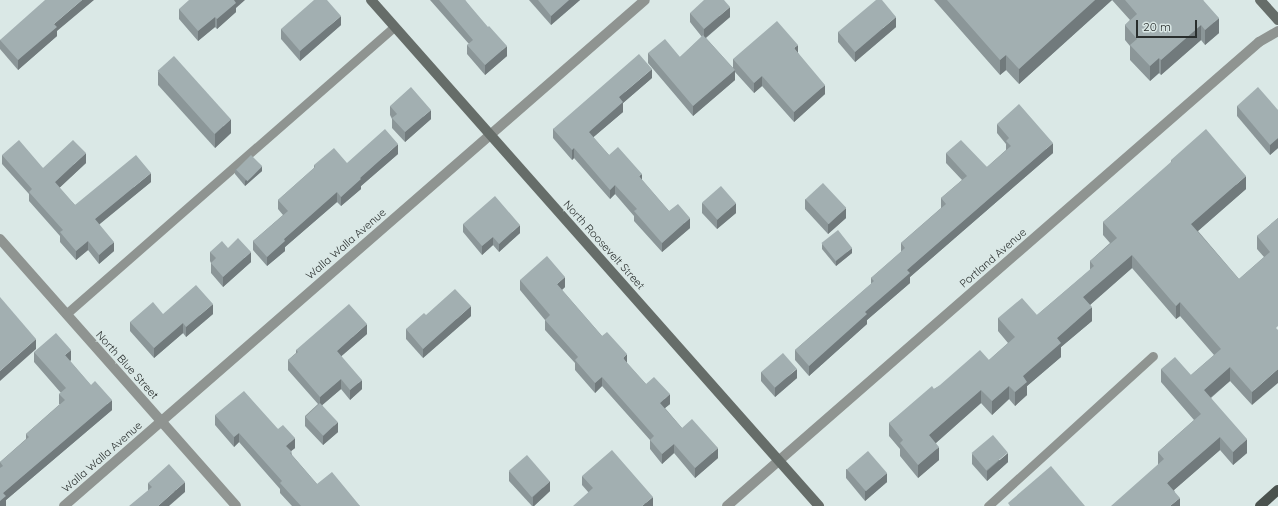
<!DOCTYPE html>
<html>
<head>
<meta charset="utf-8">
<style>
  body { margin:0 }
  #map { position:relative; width:1278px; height:506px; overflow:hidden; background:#dae8e6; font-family:Quicksand,sans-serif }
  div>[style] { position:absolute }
  .lane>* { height:9px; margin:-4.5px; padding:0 4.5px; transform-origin:4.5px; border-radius:4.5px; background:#8f9491 }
  .street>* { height:10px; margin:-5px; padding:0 5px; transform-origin:5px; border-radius:5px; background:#8f9491 }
  .secondary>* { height:10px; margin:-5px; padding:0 5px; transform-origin:5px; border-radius:5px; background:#666d69 }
  .primary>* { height:10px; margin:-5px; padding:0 5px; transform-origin:5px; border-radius:5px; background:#4a524e }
  .wall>* { inset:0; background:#8b9698 }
  .shaded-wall>* { inset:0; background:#717a7c }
  .building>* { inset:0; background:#a2afb1; transform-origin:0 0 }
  span { translate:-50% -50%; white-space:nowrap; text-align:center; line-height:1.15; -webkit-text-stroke:3px #dae8e6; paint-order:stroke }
  .street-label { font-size:11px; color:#292e2d }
  .scale { position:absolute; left:1136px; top:20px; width:61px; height:18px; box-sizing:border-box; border:2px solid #292e2d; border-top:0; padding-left:5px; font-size:12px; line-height:14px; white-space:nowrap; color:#292e2d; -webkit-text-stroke:3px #dae8e6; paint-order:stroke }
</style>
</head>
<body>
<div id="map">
  <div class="lane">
    <i style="left:66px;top:314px;width:436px;rotate:-41.2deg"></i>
    <i style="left:988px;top:506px;width:223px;rotate:-42.3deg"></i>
  </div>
  <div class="street">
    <i style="left:0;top:239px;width:356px;rotate:48.5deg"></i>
    <i style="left:64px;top:506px;width:770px;rotate:-41.05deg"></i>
    <i style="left:727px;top:506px;width:706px;rotate:-41.09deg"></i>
    <i style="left:1259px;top:42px;width:22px;rotate:-30deg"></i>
  </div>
  <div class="secondary">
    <i style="left:371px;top:0;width:676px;rotate:48.48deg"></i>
    <i style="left:1260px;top:0;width:27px;rotate:48deg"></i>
  </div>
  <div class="primary">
    <i style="left:1260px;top:506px;width:24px;rotate:-42deg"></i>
  </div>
  <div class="wall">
    <i style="clip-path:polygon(430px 0,465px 0,507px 56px,485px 75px,467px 54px,467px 45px,469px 44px)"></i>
    <i style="clip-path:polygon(529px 0,580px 0,551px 25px)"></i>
    <i style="clip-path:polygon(934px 0,1203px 0,1219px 33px,1205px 45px,1201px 40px,1161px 75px,1159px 73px,1150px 81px,1130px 60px,1130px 46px,1125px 40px,1125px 25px,1130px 20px,1112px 0,1019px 84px,1006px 70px,1000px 75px)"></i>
    <i style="clip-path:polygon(236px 8px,236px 12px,217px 29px,215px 27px,198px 41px,179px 19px,179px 9px)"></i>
    <i style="clip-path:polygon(690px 13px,730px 17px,706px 38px,733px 68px,733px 59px,798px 53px,825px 94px,794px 122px,762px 86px,754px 93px,735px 72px,735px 80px,693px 116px,648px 63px,648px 53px,680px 57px,702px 37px,690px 22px)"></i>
    <i style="clip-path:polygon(341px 25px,300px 61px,281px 39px,281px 29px)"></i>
    <i style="clip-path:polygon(896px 27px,855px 62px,838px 42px,838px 32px)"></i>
    <i style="clip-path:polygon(57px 31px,57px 36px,18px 70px,0 49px,0 40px)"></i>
    <i style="clip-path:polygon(158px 71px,231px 133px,215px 148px,158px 85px)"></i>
    <i style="clip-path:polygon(652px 78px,623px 103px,623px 112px,593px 137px,609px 155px,642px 180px,669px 211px,690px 228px,662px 252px,634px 221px,634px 216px,615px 194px,610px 199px,574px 158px,572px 160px,553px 138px,553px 129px)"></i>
    <i style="clip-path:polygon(390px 106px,431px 119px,405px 142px,392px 128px,392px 119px,390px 115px)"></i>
    <i style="clip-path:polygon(1237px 106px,1278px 110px,1278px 148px,1270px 155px,1237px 116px)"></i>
    <i style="clip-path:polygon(997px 124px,1053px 153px,910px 277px,910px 283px,867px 320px,867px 324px,809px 376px,795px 360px,795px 350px,871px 284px,871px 278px,901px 252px,901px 243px,941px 208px,941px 198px,962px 180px,946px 163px,946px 153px,987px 167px,1006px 150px,1006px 144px,997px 133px)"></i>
    <i style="clip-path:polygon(398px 154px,361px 186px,361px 189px,341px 206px,337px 202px,285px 247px,285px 251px,267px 266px,253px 250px,253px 241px,283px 215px,278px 209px,278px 200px,314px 168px,314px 165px,347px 163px)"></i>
    <i style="clip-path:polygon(2px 155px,43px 168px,86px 163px,59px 188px,75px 205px,151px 182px,99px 224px,114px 251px,99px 264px,88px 250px,76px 260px,60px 242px,60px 236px,29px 201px,29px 194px,2px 164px)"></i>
    <i style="clip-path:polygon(1171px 160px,1246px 189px,1198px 231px,1239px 279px,1264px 257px,1257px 249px,1257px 236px,1278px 218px,1252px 405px,1230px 381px,1211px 398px,1247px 453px,1233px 465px,1220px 450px,1174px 490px,1180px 506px,1158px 465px,1158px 452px,1194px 420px,1161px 382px,1161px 369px,1191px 375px,1214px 355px,1180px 316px,1176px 319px,1132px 268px,1090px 305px,1092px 321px,1061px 347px,1061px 357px,1027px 386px,1027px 395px,1015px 406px,1009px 399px,992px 415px,981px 403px,936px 443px,939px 460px,918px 478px,900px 456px,900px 449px,889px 436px,889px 423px,934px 389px,989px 360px,1008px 343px,998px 331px,998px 318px,1037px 315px,1090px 270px,1090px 261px,1110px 243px,1103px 235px,1103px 222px,1171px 163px)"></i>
    <i style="clip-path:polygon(235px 169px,262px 171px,245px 186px,235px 174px)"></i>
    <i style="clip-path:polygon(805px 199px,846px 218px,828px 234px,805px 209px)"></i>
    <i style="clip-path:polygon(702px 203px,736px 213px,717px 229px,702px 213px)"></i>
    <i style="clip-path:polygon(463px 224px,520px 233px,499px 252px,493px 245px,482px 255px,463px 232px)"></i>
    <i style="clip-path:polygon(822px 244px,852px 253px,836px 266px,822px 249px)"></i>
    <i style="clip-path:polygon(228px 248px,251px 262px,223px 287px,211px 273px,211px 263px,210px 261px,210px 252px)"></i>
    <i style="clip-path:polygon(520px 280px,565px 287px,562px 290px,602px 336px,646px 384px,670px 404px,665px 408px,682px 428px,718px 458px,695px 478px,674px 453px,662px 464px,650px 449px,650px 440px,602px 386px,595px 393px,575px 370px,575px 363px,545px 330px,545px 320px,520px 290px)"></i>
    <i style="clip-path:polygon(213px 314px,186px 337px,183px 333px,154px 358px,130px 331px,130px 322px)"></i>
    <i style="clip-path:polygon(471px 316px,423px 358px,406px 339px,406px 329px)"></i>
    <i style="clip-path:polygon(367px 334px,341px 356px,362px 389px,350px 400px,341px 389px,322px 405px,338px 432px,323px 445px,305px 426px,305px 416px,318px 404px,288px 370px,288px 360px,296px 353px,296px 350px)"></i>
    <i style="clip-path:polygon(34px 352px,71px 360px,70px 361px,112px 410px,6px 500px,6px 506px,0 506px,0 462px,26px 439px,26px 434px,60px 404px,59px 404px,59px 394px,61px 393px,34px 362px)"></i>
    <i style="clip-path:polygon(761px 372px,797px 378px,775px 397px,761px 381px)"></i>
    <i style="clip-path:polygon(215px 415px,278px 429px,295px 448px,291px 451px,292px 455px,317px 484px,360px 506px,292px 506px,280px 493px,280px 489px,239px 442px,234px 447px,215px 425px)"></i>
    <i style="clip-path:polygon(972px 454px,1008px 462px,987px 481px,972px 464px)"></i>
    <i style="clip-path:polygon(846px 469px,887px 482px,865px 501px,846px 478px)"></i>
    <i style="clip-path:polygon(509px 471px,550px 491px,534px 506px,532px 506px,509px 481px)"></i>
    <i style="clip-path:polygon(582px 476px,653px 506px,589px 493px,582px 485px)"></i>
    <i style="clip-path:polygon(148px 483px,185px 492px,148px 491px)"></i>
  </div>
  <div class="shaded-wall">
    <i style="clip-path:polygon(82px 0,94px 0,57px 31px,57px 36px,18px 70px,18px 60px,54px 24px)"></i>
    <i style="clip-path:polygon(234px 0,245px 0,236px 8px,236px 12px,217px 29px,217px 19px)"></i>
    <i style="clip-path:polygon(569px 0,580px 0,551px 25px,551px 16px)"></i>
    <i style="clip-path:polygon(1095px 0,1112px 0,1019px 84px,1019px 69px)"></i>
    <i style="clip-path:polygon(730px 7px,730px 17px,704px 39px,704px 29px)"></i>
    <i style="clip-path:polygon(341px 16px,341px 25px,300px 61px,300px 51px)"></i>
    <i style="clip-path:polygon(215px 17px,215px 27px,198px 41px,198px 31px)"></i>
    <i style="clip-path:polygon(896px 17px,896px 27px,855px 62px,855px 52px)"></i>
    <i style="clip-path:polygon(1219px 18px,1219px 33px,1205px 45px,1205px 30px)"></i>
    <i style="clip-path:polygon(1201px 25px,1201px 40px,1161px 75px,1161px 60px)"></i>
    <i style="clip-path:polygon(798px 45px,798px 54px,794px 48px)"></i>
    <i style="clip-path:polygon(507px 46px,507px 56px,485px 75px,485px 65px)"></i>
    <i style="clip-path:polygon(1006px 55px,1006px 70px,1000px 75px,1000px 60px)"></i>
    <i style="clip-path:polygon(1159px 58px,1159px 73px,1150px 81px,1150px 66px)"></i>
    <i style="clip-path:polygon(652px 69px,652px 78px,623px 103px,623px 112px,589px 141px,589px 132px,619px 97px)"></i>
    <i style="clip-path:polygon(735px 70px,735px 80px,693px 116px,693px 106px)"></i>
    <i style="clip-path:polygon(762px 76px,762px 86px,754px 93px,754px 83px)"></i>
    <i style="clip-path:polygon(825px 85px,825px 94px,794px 122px,794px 112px)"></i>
    <i style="clip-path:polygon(431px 110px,431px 119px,405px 142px,405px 132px)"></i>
    <i style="clip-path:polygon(231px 119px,231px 133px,215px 148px,215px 134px)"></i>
    <i style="clip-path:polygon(1278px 138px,1278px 148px,1270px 155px,1270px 145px)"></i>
    <i style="clip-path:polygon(1053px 143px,1053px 153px,910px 277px,910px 283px,867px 320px,867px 324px,809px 376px,809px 366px,907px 270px)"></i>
    <i style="clip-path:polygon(398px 144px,398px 154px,361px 186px,361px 189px,341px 206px,341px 197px,360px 178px)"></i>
    <i style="clip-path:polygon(574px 148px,574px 158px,572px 160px,572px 150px)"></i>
    <i style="clip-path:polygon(86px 153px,86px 163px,55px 192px,55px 182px)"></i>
    <i style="clip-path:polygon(262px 166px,262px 171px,245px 186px,245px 181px)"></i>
    <i style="clip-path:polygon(151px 173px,151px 182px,95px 228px,95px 219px)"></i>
    <i style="clip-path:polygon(642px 174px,642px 183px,639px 176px)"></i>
    <i style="clip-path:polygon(1246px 176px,1246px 189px,1191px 237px,1191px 224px)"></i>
    <i style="clip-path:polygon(615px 185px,615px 194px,610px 199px,610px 190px)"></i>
    <i style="clip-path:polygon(337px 192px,337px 202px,285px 247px,285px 251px,267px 266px,267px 257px,284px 239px)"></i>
    <i style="clip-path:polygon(736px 203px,736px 213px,717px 229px,717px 220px)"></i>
    <i style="clip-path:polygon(846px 208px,846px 218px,828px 234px,828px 224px)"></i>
    <i style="clip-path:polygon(690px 218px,690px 228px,662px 252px,662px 243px)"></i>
    <i style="clip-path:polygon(520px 225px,520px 233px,499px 252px,499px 244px)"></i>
    <i style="clip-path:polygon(493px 237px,493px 245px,482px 255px,482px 246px)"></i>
    <i style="clip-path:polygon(88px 241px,88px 250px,76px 260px,76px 251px)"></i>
    <i style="clip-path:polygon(114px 242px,114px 251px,99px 264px,99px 255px)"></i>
    <i style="clip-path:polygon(852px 248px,852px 253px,836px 266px,836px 261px)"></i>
    <i style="clip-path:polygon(251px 252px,251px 262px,223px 287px,223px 277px)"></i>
    <i style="clip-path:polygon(1132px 255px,1132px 268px,1083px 311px,1083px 297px)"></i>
    <i style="clip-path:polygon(565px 277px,565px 287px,557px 294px,557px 284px)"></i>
    <i style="clip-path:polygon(1180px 302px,1180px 316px,1176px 319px,1176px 306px)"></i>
    <i style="clip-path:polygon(213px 304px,213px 314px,186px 337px,186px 327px)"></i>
    <i style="clip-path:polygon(471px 306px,471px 316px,423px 358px,423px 349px)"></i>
    <i style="clip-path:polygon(1092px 307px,1092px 321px,1061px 347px,1061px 357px,1027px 386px,1027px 395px,1015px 406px,1015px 392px,1023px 376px,1057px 338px)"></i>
    <i style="clip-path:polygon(183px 323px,183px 333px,154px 358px,154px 348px)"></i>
    <i style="clip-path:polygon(367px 324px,367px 334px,337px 360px,337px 351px)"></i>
    <i style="clip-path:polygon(36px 339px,36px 349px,0 381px,0 371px)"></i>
    <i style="clip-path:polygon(71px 350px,71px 360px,65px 365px,65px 355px)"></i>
    <i style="clip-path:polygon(627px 354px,627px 364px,623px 358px)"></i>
    <i style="clip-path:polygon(1230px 367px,1230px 381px,1204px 403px,1204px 390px)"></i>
    <i style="clip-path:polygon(797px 369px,797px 378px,775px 397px,775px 387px)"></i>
    <i style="clip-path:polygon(1278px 369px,1278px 383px,1252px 405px,1252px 392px)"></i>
    <i style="clip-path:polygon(602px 377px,602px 386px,595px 393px,595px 383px)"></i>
    <i style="clip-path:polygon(341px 379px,341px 389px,320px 407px,320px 397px)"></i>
    <i style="clip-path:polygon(362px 380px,362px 389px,350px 400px,350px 390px)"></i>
    <i style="clip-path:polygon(1009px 386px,1009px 399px,992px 415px,992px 401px)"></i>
    <i style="clip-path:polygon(981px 390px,981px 403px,929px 449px,929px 435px)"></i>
    <i style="clip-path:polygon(670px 394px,670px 404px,660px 412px,660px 403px)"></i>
    <i style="clip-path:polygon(112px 400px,112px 410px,6px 500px,6px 506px,0 506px,0 501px,3px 493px)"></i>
    <i style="clip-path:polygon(338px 422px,338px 432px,323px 445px,323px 436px)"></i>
    <i style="clip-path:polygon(239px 433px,239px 442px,234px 447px,234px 437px)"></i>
    <i style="clip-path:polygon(1220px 437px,1220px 450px,1167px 496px,1167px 483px)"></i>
    <i style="clip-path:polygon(295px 438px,295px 448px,286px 455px,286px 446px)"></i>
    <i style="clip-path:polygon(1247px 439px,1247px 453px,1233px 465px,1233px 452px)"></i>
    <i style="clip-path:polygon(674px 444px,674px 453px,662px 464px,662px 454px)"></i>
    <i style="clip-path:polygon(939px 447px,939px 460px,918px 478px,918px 465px)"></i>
    <i style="clip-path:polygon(718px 448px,718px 458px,695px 478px,695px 468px)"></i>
    <i style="clip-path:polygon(1008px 453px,1008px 462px,987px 481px,987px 471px)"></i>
    <i style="clip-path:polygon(887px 473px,887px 482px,865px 501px,865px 491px)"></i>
    <i style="clip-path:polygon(550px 481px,550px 491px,534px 506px,533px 506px,533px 497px)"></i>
    <i style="clip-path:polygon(185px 482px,185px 492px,169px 506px,158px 506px)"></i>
    <i style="clip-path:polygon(653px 497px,653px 506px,642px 506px)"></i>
    <i style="clip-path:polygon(1180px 498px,1180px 506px,1170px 506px)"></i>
  </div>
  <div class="building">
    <i style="clip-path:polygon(45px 0,82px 0,54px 24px,57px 27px,18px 60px,0 40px)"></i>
    <i style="clip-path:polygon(189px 0,234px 0,236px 3px,217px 19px,215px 17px,198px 31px,179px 9px)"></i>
    <i style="clip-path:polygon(314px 0,327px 0,341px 16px,300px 51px,281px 29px)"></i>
    <i style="clip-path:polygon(439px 0,465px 0,488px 27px,489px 26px,507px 46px,485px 65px,467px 45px,473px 40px)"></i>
    <i style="clip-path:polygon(538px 0,569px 0,551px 16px)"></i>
    <i style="clip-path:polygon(704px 0,724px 0,730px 7px,704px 29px,690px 13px)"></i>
    <i style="clip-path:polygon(876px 0,882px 0,896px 17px,855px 52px,838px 32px)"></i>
    <i style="clip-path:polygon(947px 0,1095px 0,1019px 69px,1006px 55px,1000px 60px)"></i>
    <i style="clip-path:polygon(1125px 0,1203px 0,1219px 18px,1205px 30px,1201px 25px,1161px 60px,1159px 58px,1150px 66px,1130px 45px,1137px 39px,1125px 25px,1137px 14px)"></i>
    <i style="clip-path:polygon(777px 21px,798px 45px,794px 48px,825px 85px,794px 112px,762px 76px,754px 83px,733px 59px)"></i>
    <i style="clip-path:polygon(703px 35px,735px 70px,693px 106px,648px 53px,665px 39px,680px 57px)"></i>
    <i style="clip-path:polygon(639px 54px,652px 69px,619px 97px,623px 102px,589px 132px,609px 155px,618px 147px,642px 174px,639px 176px,669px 211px,678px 204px,690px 218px,662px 243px,634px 211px,637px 209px,615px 185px,610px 190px,574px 148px,572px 150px,553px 129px)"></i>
    <i style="left:174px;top:56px;width:85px;height:22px;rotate:48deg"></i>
    <i style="clip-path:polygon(411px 87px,431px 110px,405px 132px,392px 118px,397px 114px,390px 106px)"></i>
    <i style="clip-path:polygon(1258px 87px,1278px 110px,1278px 138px,1270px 145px,1237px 106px)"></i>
    <i style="clip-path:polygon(1019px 104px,1053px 143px,907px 270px,910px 273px,865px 312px,867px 314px,809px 366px,795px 350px,874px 281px,871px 278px,905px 248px,901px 243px,946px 204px,941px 198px,967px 176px,946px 153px,961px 140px,987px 167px,1011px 146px,1006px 141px,1009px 138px,997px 124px)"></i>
    <i style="clip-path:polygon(385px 129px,398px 144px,360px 178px,361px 179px,341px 197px,337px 192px,284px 239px,285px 241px,267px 257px,253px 241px,288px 211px,278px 200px,315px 167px,314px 165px,334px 148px,347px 163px)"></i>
    <i style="clip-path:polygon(1206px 129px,1246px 176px,1191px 224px,1239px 279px,1270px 252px,1257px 236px,1278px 218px,1278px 326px,1276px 328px,1278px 330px,1278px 369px,1252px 392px,1230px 367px,1204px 390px,1247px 439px,1233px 452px,1220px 437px,1167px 483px,1180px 498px,1170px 506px,1111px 506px,1164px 459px,1158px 452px,1201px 414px,1161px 369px,1175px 357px,1191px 375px,1221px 349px,1180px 302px,1176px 306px,1132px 255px,1083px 297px,1092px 307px,1057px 338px,1061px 343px,1023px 376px,1027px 382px,1015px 392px,1009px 386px,992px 401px,981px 390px,929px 435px,939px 447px,918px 465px,900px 443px,903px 440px,889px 423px,932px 386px,934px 389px,940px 385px,980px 350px,989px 360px,1015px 337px,998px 318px,1022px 298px,1037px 315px,1094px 266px,1090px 261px,1117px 238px,1103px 222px,1172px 161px,1171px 160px)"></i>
    <i style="clip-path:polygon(19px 140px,43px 168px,73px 140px,86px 153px,55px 182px,75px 205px,136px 155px,151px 173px,95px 219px,114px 242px,99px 255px,88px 241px,76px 251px,60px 232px,63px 230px,29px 192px,32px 189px,2px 155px)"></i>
    <i style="left:251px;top:155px;width:16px;height:21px;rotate:45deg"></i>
    <i style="left:823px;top:183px;width:34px;height:24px;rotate:47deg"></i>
    <i style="left:721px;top:186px;width:23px;height:25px;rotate:49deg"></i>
    <i style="clip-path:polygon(495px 196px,520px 225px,499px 244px,493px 237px,482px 246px,463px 224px)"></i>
    <i style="left:838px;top:230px;width:23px;height:21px;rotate:52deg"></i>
    <i style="clip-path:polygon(238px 238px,251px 252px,223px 277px,211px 263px,216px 258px,210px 252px,222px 241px,228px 248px)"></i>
    <i style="clip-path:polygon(547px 256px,565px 277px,557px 284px,602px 336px,607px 332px,627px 354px,623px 358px,646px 384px,654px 377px,670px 394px,660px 403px,682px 428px,692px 419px,718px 448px,695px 468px,674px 444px,662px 454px,650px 440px,654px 436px,602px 377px,595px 383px,575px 360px,578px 357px,545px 320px,550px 315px,520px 280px)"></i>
    <i style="clip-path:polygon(196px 285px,213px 304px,186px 327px,183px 323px,154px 348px,130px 322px,153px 302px,163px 314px)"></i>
    <i style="clip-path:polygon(455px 289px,471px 306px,423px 349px,406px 329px,424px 313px,426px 315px)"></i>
    <i style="clip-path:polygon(0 297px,36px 339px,0 371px)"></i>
    <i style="clip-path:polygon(349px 304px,367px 324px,337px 351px,362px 380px,350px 390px,341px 379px,320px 397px,288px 360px,298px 352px,296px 350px)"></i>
    <i style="clip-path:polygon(56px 333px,71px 350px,65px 355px,91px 385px,95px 381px,112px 400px,3px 493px,6px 496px,0 501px,0 468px,3px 466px,0 462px,29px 437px,26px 434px,65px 400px,59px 394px,66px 388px,34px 352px)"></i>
    <i style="left:783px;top:353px;width:21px;height:29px;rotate:49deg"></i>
    <i style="clip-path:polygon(244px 391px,278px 429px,283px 425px,295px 438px,286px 446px,292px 452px,290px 453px,317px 484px,332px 472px,360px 506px,301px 506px,280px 483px,282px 481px,239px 433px,234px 437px,215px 415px)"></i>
    <i style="left:320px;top:403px;width:26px;height:20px;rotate:47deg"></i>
    <i style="left:993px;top:435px;width:23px;height:28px;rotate:50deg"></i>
    <i style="clip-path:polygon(612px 450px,653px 497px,642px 506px,573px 506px,593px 488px,582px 476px)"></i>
    <i style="left:868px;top:451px;width:29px;height:28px;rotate:49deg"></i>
    <i style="left:527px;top:455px;width:35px;height:24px;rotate:49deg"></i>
    <i style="clip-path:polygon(169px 464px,185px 482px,158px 506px,129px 506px,152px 487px,148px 483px)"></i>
    <i style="clip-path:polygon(1051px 466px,1085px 506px,1010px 506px,1008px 503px)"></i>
  </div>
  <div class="street-label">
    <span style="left:346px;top:244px;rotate:-41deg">Walla Walla Avenue</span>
    <span style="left:604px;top:245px;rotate:48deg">North Roosevelt Street</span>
    <span style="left:993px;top:258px;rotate:-41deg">Portland Avenue</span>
    <span style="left:127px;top:365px;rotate:48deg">North Blue Street</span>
    <span style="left:102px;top:457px;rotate:-41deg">Walla Walla Avenue</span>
  </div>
  <div class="scale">20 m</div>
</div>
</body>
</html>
